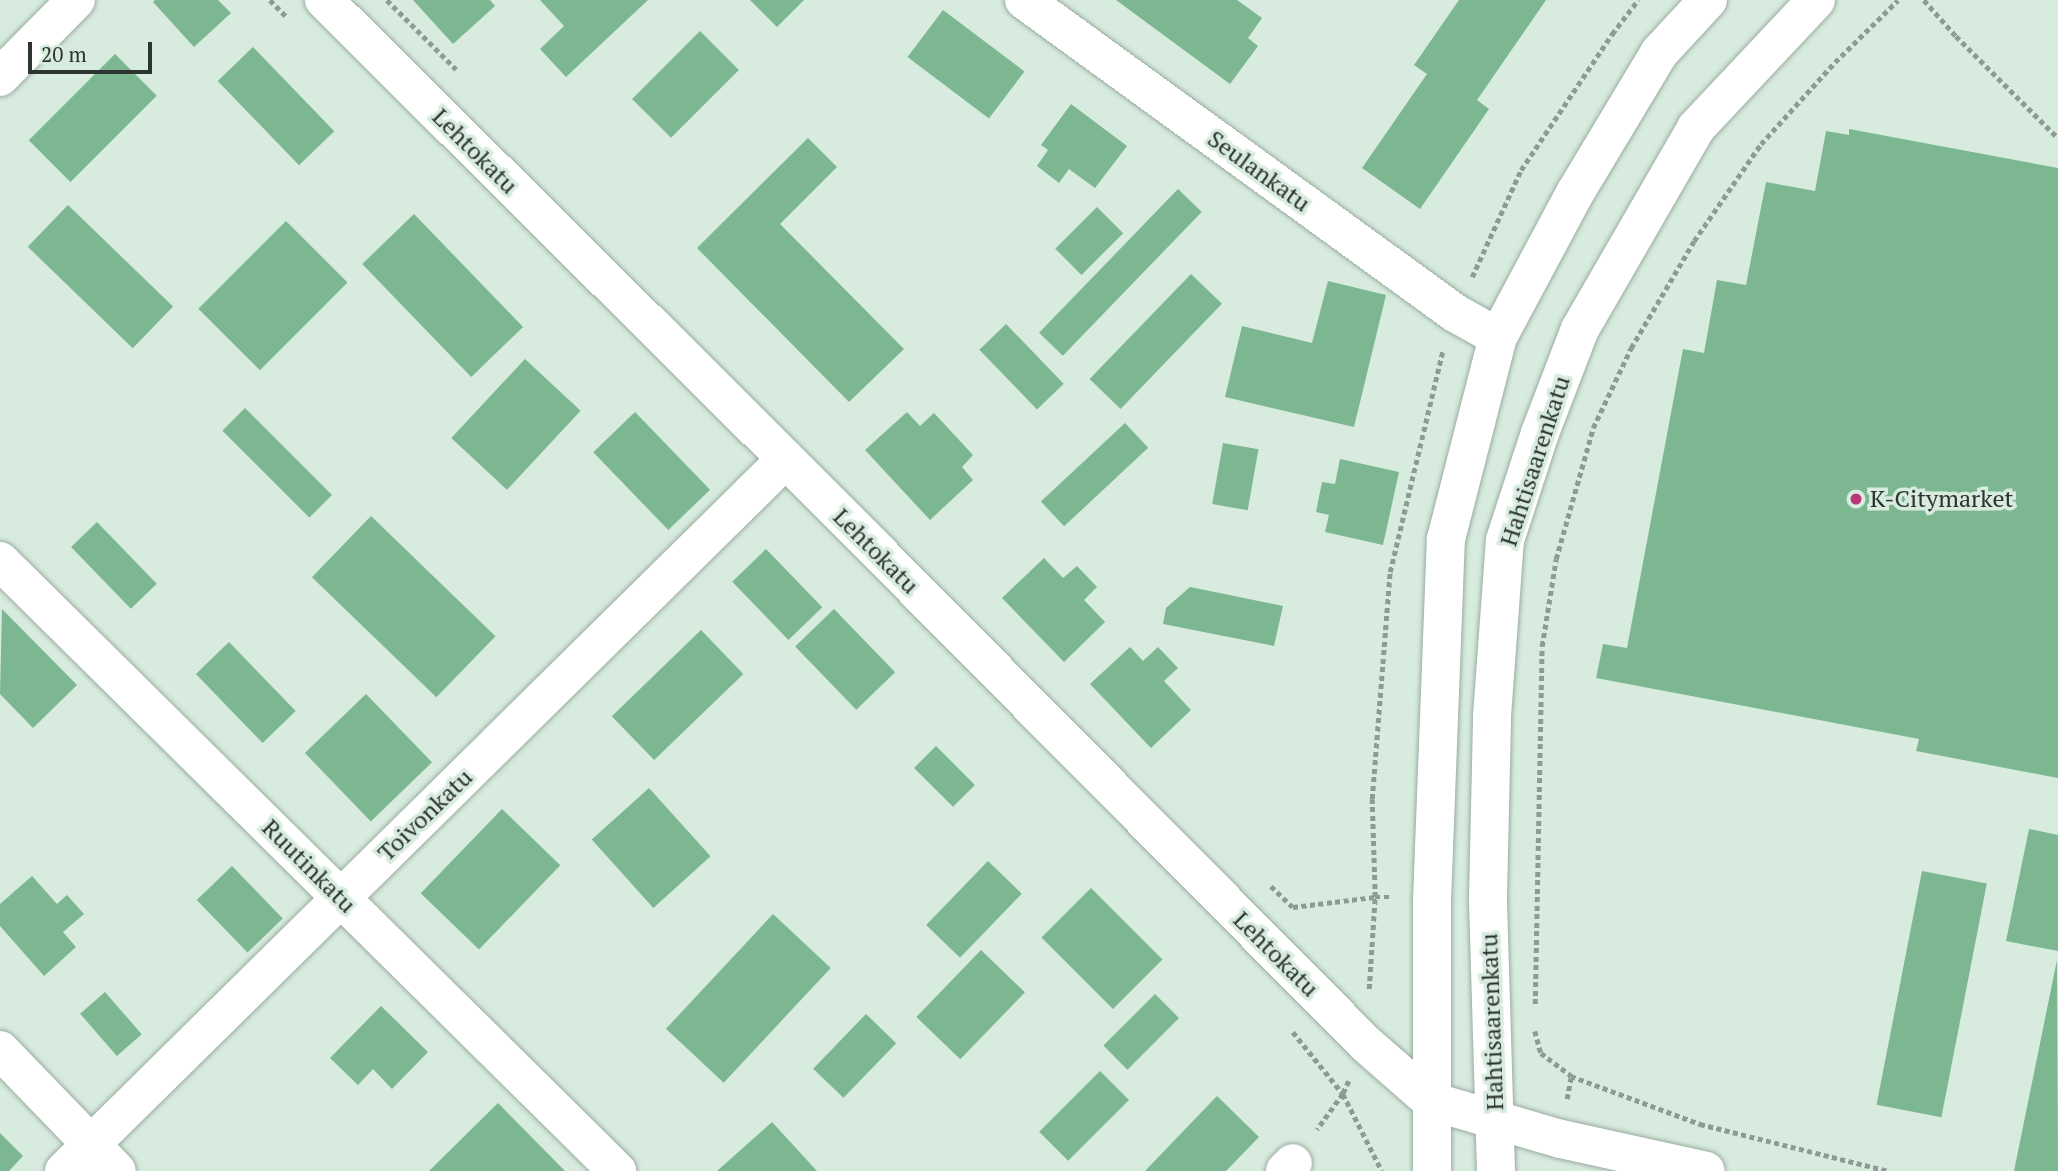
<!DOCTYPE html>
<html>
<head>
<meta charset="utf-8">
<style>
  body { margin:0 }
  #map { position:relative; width:2058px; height:1171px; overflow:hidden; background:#d7ebde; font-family:"PT Serif",serif }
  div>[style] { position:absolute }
  .building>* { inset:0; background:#7cb792; transform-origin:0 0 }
  .path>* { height:4.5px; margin-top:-2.25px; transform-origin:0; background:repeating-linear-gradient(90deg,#8d9c92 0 5px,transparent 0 8.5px) }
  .roads { filter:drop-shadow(0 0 2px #99aca0) drop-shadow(0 0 2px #99aca0) }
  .minor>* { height:38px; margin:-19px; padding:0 19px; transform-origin:19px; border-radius:19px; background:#fff }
  .dots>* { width:19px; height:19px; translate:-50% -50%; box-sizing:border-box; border:4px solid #d7ebde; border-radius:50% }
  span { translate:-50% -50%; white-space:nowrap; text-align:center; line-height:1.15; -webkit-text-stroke:7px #d7ebde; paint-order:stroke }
  .street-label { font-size:24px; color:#2d3530 }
  .poi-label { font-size:24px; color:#2d3530 }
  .left { translate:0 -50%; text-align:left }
  .scale { position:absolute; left:28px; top:42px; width:124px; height:32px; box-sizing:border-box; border:4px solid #2d3530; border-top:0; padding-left:9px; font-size:21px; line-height:24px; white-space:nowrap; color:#2d3530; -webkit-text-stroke:5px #d7ebde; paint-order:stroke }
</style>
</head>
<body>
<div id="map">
  <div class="building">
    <i style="clip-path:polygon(155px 0,218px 0,231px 13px,194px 47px,153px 2px)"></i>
    <i style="clip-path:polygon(413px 0,490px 0,495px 6px,453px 44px)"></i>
    <i style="clip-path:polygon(540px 0,648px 0,566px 77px,540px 49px,564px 26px)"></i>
    <i style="clip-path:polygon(750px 0,804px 0,777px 27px)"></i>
    <i style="clip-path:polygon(1116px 0,1237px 0,1262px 18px,1248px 38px,1258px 46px,1230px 84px)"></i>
    <i style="clip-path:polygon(1459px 0,1546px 0,1477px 100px,1489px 109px,1420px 209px,1362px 168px,1427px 74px,1414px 65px)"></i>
    <i style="left:943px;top:10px;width:102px;height:59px;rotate:37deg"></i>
    <i style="left:700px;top:31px;width:55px;height:96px;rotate:45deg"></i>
    <i style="left:253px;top:47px;width:117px;height:49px;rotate:46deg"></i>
    <i style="left:115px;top:54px;width:59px;height:122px;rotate:45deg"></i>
    <i style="clip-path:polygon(1071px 104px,1127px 146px,1095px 188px,1069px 169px,1059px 183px,1037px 166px,1048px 150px,1041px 145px)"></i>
    <i style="clip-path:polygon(1849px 129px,2058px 168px,2058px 778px,1916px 751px,1919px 739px,1596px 678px,1603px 644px,1627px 648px,1683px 349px,1704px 353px,1717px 280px,1746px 285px,1766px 182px,1815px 191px,1826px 131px,1849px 135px)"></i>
    <i style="clip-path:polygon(808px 138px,837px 167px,780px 224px,904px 349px,849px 402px,697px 248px)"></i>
    <i style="left:1178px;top:189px;width:33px;height:200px;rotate:44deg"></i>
    <i style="left:68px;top:205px;width:146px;height:58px;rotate:44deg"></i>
    <i style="left:1097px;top:207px;width:37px;height:59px;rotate:45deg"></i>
    <i style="left:414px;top:214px;width:157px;height:72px;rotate:46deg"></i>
    <i style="left:286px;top:221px;width:87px;height:124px;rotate:45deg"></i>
    <i style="left:1191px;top:274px;width:43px;height:146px;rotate:44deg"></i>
    <i style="clip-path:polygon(1328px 281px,1386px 295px,1354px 427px,1225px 397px,1242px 326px,1312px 343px)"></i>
    <i style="left:1006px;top:324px;width:83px;height:37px;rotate:46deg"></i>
    <i style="left:525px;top:359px;width:76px;height:108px;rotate:43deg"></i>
    <i style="left:245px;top:408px;width:123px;height:32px;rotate:45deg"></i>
    <i style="left:635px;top:412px;width:108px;height:58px;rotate:46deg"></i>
    <i style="clip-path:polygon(907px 412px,920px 426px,934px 413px,973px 455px,962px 467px,973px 480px,930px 520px,865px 450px)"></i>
    <i style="left:1125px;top:423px;width:34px;height:115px;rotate:47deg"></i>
    <i style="left:1223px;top:443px;width:36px;height:62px;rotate:10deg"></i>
    <i style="clip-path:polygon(1340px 459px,1399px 472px,1383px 545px,1325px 532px,1329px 515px,1316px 512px,1322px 482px,1335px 484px)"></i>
    <i style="left:371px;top:516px;width:173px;height:85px;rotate:44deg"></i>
    <i style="left:97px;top:522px;width:86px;height:36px;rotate:46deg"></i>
    <i style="left:766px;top:549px;width:81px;height:47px;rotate:46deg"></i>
    <i style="clip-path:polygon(1044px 558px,1063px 578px,1077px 566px,1097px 587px,1084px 600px,1105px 622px,1064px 662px,1002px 598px)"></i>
    <i style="clip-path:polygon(1190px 587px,1283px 606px,1274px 646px,1163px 624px,1166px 608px)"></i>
    <i style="clip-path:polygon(2px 609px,77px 685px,33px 728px,0 694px)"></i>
    <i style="left:834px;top:609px;width:88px;height:54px;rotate:46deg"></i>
    <i style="left:701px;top:630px;width:61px;height:124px;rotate:46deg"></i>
    <i style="left:229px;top:642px;width:96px;height:46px;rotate:46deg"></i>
    <i style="clip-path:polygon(1130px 647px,1143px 661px,1158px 647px,1178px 668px,1164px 681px,1191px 710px,1151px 748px,1090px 684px)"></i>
    <i style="left:366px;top:694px;width:95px;height:85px;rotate:46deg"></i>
    <i style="left:936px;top:746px;width:55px;height:31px;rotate:45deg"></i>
    <i style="left:649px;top:788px;width:92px;height:77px;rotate:48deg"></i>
    <i style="left:502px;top:809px;width:81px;height:117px;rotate:44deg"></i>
    <i style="clip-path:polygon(2029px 829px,2058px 835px,2058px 951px,2006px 941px)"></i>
    <i style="left:988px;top:861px;width:47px;height:89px;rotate:44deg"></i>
    <i style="left:232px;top:866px;width:73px;height:49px;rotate:46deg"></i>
    <i style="left:1922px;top:871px;width:66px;height:238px;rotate:11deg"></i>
    <i style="clip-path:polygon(32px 876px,57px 904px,67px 895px,84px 914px,63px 932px,76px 947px,44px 976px,0 926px,0 904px)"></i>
    <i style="left:1091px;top:888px;width:101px;height:70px;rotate:45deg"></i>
    <i style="left:773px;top:914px;width:79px;height:157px;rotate:43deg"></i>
    <i style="left:981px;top:950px;width:61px;height:93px;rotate:44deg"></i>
    <i style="clip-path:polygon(2057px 960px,2058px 1171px,2014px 1171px)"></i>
    <i style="left:105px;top:992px;width:56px;height:33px;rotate:49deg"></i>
    <i style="left:1155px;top:994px;width:34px;height:73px;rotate:45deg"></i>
    <i style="clip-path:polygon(381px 1006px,428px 1052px,392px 1089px,373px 1069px,358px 1085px,330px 1058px)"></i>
    <i style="left:866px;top:1014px;width:42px;height:76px;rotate:44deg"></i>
    <i style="left:1100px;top:1071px;width:41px;height:86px;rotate:45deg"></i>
    <i style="clip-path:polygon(1217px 1096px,1259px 1137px,1226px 1171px,1145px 1171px)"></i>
    <i style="clip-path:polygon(498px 1103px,565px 1171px,429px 1171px)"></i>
    <i style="clip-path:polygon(772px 1122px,817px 1171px,717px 1171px)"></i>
    <i style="clip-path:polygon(0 1133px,23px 1156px,9px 1171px,0 1171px)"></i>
  </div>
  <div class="path">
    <i style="left:270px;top:0;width:24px;rotate:45deg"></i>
    <i style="left:387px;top:0;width:98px;rotate:45deg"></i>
    <i style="left:1924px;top:0;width:48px;rotate:48.4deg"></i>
    <i style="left:1956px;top:36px;width:144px;rotate:45deg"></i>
    <i style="left:1472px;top:277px;width:118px;rotate:-65.4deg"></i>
    <i style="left:1521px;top:170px;width:164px;rotate:-56.2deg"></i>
    <i style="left:1612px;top:34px;width:43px;rotate:-52.6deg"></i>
    <i style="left:1271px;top:886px;width:30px;rotate:44deg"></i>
    <i style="left:1293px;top:907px;width:83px;rotate:-7deg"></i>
    <i style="left:1375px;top:897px;width:17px"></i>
    <i style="left:1369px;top:989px;width:92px;rotate:-86.3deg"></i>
    <i style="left:1375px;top:897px;width:98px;rotate:-91.8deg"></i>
    <i style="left:1372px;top:799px;width:228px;rotate:-85.5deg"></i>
    <i style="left:1390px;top:572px;width:228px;rotate:-76.6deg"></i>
    <i style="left:1535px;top:1004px;width:358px;rotate:-88.9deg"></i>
    <i style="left:1542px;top:646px;width:88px;rotate:-80.9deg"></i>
    <i style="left:1556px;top:559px;width:136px;rotate:-74.2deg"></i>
    <i style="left:1593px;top:428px;width:89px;rotate:-64.6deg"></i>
    <i style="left:1631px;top:348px;width:124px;rotate:-59.5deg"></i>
    <i style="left:1694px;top:241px;width:118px;rotate:-55.4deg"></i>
    <i style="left:1761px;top:144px;width:110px;rotate:-47.9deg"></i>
    <i style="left:1835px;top:62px;width:88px;rotate:-44.5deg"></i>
    <i style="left:1535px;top:1031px;width:23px;rotate:75deg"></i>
    <i style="left:1541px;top:1053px;width:38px;rotate:37deg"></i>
    <i style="left:1571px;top:1076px;width:138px;rotate:20.4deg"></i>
    <i style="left:1700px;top:1124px;width:194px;rotate:14deg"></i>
    <i style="left:1293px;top:1032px;width:80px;rotate:51.1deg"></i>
    <i style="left:1343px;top:1094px;width:44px;rotate:125.8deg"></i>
    <i style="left:1349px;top:1081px;width:14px;rotate:115deg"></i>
    <i style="left:1343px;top:1094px;width:86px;rotate:63.1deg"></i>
    <i style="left:1567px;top:1099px;width:23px;rotate:-80deg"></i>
  </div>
  <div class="roads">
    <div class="minor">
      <i style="left:324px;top:0;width:651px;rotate:44.81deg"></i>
      <i style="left:786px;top:459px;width:824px;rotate:45.25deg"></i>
      <i style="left:1366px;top:1044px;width:86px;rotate:41.2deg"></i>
      <i style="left:1431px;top:1101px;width:135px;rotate:16.3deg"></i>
      <i style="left:1561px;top:1139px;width:148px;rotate:12.4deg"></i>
      <i style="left:1024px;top:0;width:533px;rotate:35.99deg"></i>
      <i style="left:1455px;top:313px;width:49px;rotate:29.2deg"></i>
      <i style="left:0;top:77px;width:108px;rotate:-45.4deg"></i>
      <i style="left:0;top:561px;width:868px;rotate:44.67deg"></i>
      <i style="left:0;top:1050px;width:168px;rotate:46deg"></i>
      <i style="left:64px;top:1171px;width:1014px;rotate:-44.6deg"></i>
      <i style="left:1285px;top:1171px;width:11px;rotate:-45deg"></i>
      <i style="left:1432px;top:1171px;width:271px;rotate:-90deg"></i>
      <i style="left:1432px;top:900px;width:361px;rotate:-87.8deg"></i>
      <i style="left:1446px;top:539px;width:209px;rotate:-75.6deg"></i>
      <i style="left:1498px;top:337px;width:163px;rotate:-61.9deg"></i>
      <i style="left:1575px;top:193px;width:163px;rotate:-59deg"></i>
      <i style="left:1659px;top:53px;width:72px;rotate:-47.2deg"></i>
      <i style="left:1496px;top:1171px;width:274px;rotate:-91.7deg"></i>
      <i style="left:1488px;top:897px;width:181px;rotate:-88.7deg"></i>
      <i style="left:1492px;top:716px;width:176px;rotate:-85.8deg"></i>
      <i style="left:1505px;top:540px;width:113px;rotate:-71.9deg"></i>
      <i style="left:1540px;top:433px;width:111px;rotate:-69deg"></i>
      <i style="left:1580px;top:329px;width:232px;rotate:-60deg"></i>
      <i style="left:1696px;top:128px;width:175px;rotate:-46.8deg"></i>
    </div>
  </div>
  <div class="dots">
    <i style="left:1856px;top:499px;background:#ba367c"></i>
  </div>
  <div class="street-label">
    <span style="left:475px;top:151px;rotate:45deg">Lehtokatu</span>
    <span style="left:1259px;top:171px;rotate:36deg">Seulankatu</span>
    <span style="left:1535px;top:461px;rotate:-72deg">Hahtisaarenkatu</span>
    <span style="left:876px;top:551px;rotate:45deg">Lehtokatu</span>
    <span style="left:425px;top:815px;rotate:-44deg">Toivonkatu</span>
    <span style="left:309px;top:866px;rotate:45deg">Ruutinkatu</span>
    <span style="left:1276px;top:954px;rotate:45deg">Lehtokatu</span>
    <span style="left:1492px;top:1022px;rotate:-92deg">Hahtisaarenkatu</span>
  </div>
  <div class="poi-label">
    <span class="left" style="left:1870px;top:499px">K-Citymarket</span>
  </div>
  <div class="scale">20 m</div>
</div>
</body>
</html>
